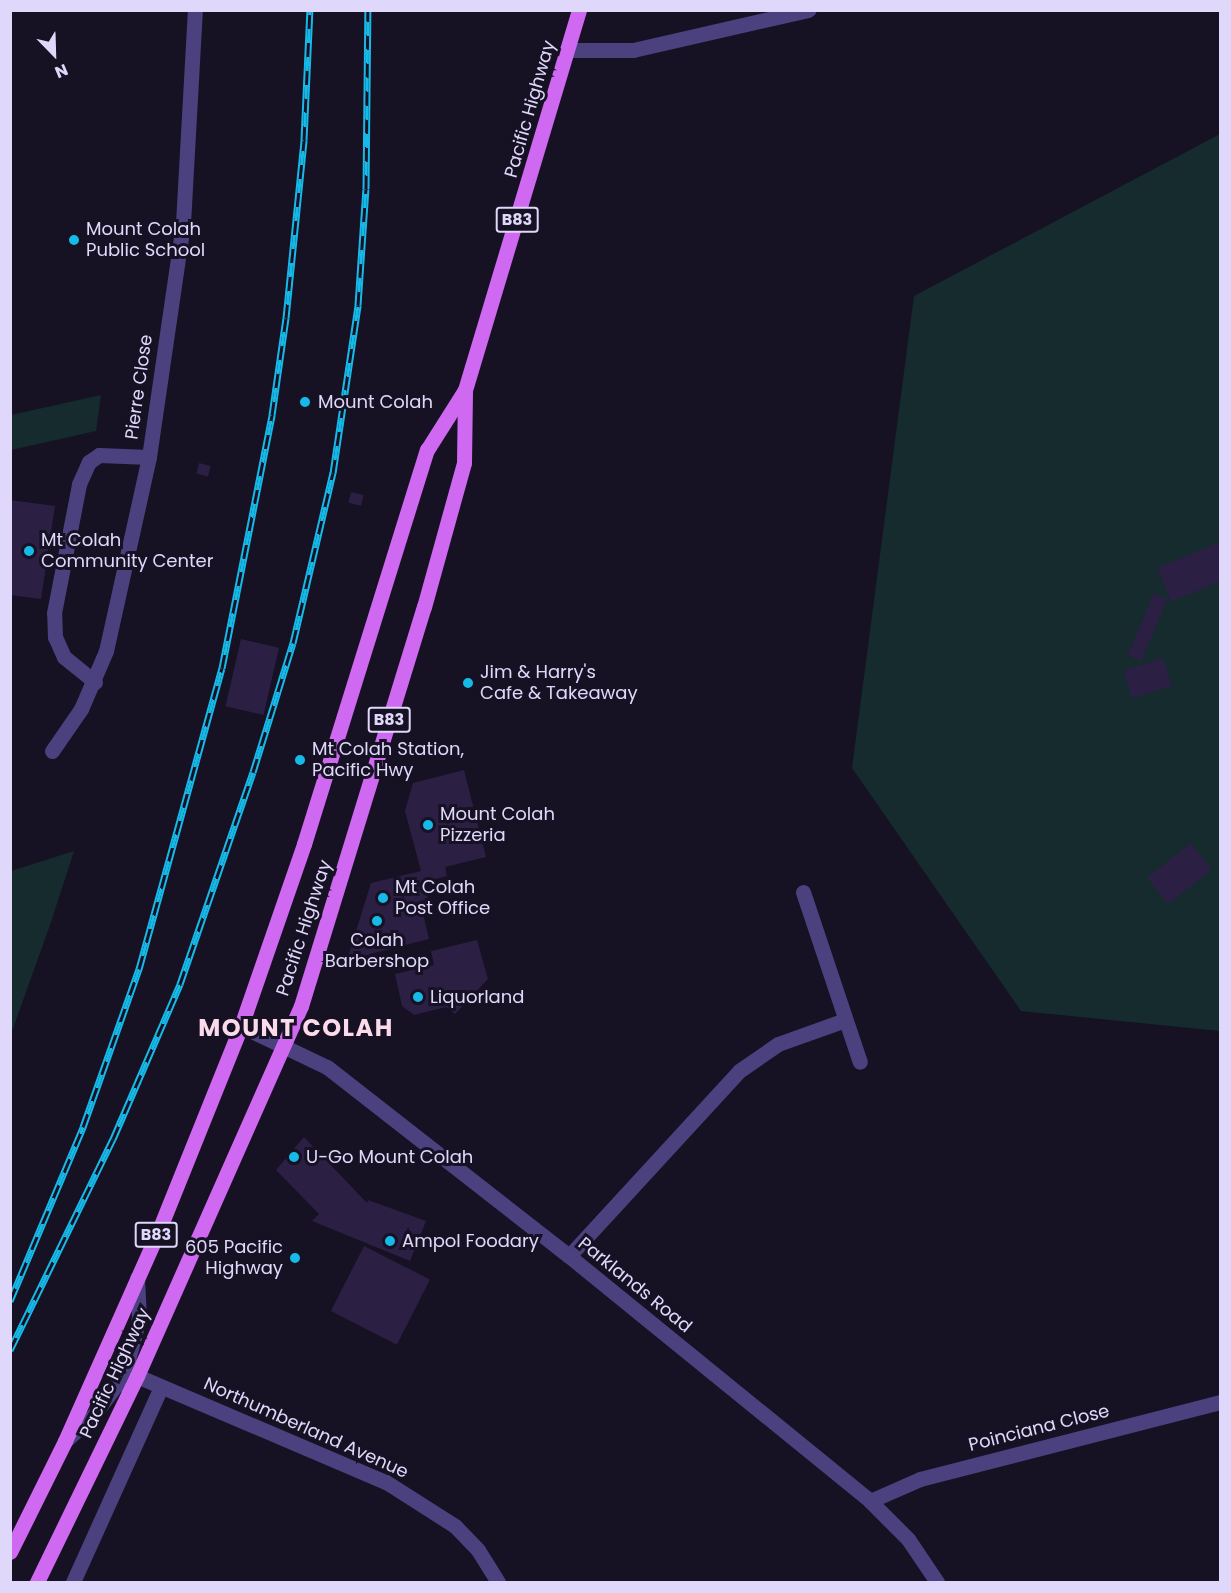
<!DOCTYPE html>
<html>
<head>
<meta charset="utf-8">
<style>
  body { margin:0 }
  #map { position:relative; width:1231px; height:1593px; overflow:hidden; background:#171124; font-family:Poppins,sans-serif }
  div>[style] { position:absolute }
  .green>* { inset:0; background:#152b2d }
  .building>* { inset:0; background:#2b1f43; transform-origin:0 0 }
  .service>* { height:15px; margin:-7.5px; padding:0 7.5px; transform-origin:7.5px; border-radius:7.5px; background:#4b417f }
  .minor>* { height:15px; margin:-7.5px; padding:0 7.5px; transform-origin:7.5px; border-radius:7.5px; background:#4b417f }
  .primary>* { height:15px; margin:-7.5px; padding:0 7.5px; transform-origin:7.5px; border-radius:7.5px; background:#cf69f1 }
  .rail>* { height:7px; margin-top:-3.5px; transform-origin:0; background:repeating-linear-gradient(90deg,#171124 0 14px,#16bae9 0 28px); box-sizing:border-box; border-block:2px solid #16bae9 }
  .dots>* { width:16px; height:16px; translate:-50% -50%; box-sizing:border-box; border:3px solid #171124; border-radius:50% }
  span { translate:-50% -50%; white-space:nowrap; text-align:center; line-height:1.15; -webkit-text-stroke:6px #171124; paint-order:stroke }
  .shield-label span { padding:2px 4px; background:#171124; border:2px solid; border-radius:4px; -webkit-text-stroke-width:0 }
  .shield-label { font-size:16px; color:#e0d8fb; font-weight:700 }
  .street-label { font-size:18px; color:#e0d8fb }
  .poi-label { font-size:18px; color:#e0d8fb }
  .left { translate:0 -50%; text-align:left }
  .right { translate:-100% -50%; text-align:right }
  .district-label { font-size:24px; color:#fbdaeb; font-weight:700; letter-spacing:1.5px }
  .frame { position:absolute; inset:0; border:12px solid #e0d8fb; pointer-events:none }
  .north { position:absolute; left:24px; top:24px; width:60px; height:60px; -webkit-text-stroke:4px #171124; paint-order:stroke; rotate:157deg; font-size:16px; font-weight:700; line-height:24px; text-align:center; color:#e0d8fb }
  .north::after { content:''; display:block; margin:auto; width:21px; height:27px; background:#e0d8fb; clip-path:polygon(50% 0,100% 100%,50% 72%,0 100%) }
</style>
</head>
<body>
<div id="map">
  <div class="green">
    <i style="clip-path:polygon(1220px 134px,1220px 1031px,1021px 1011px,852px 768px,914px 296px)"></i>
    <i style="clip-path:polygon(101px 395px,96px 431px,11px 450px,11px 415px)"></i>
    <i style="clip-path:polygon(74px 851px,50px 925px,11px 1034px,11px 871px)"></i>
  </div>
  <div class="building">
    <i style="left:199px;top:463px;width:12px;height:11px;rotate:14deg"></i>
    <i style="left:351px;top:492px;width:13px;height:11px;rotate:13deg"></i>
    <i style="clip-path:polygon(10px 500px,55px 506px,41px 599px,10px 595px)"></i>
    <i style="clip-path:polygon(1220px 542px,1220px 581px,1171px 602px,1157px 568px)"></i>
    <i style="left:1154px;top:593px;width:15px;height:68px;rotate:23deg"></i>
    <i style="left:241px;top:639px;width:39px;height:69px;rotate:13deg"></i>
    <i style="left:1163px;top:658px;width:29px;height:42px;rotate:72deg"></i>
    <i style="clip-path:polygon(464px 770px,486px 857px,445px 867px,447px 876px,423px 882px,428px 899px,420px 901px,429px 939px,347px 960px,371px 883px,421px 871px,405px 811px,413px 783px)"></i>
    <i style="left:1191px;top:843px;width:34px;height:56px;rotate:52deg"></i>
    <i style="clip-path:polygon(477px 940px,488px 979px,455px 1014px,446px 1007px,414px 1015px,402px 1006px,395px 974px,434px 965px,431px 951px)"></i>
    <i style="clip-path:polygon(304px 1137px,367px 1203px,368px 1200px,426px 1221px,410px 1261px,312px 1221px,319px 1214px,276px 1170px)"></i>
    <i style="left:364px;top:1246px;width:74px;height:73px;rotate:27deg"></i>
  </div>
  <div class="service">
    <i style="left:95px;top:682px;width:40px;rotate:-141deg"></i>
    <i style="left:64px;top:657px;width:22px;rotate:-114deg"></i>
    <i style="left:55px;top:637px;width:24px;rotate:-92deg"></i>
    <i style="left:54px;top:613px;width:131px;rotate:-79deg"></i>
    <i style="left:79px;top:484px;width:24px;rotate:-66deg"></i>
    <i style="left:89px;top:462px;width:12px;rotate:-35deg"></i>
    <i style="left:99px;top:455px;width:50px;rotate:2.3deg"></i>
    <i style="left:803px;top:892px;width:179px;rotate:71.5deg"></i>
    <i style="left:569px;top:1256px;width:251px;rotate:-47.4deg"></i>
    <i style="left:739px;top:1071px;width:47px;rotate:-34.7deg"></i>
    <i style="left:778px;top:1044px;width:71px;rotate:-19.7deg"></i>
  </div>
  <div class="minor">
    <i style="left:567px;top:50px;width:66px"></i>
    <i style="left:633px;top:50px;width:180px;rotate:-12.9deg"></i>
    <i style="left:52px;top:751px;width:51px;rotate:-55.4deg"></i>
    <i style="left:81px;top:709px;width:63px;rotate:-66.7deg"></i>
    <i style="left:106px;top:651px;width:199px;rotate:-77.5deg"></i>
    <i style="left:149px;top:457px;width:236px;rotate:-81.7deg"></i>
    <i style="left:183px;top:223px;width:213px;rotate:-86.8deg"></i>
    <i style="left:241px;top:1026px;width:95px;rotate:25.5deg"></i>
    <i style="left:327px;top:1067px;width:307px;rotate:38deg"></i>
    <i style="left:569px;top:1256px;width:388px;rotate:39.1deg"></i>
    <i style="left:870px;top:1501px;width:54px;rotate:45deg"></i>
    <i style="left:908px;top:1539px;width:52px;rotate:56deg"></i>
    <i style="left:137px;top:1278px;width:40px;rotate:87.1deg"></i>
    <i style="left:139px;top:1318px;width:43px;rotate:104.7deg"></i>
    <i style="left:128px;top:1360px;width:18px;rotate:61deg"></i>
    <i style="left:137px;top:1376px;width:271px;rotate:23.1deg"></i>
    <i style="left:386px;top:1482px;width:82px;rotate:32.5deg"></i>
    <i style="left:455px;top:1526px;width:33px;rotate:46deg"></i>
    <i style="left:478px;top:1550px;width:38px;rotate:58deg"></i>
    <i style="left:65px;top:1441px;width:36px;rotate:-42deg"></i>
    <i style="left:92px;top:1417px;width:40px;rotate:-53deg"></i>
    <i style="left:116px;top:1385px;width:23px;rotate:-23deg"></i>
    <i style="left:870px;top:1501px;width:55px;rotate:-23.7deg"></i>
    <i style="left:920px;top:1479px;width:310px;rotate:-14.4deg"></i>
    <i style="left:73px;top:1582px;width:214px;rotate:-65.7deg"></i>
  </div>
  <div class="primary">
    <i style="left:10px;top:1552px;width:124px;rotate:-63.6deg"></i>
    <i style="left:65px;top:1441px;width:236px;rotate:-66deg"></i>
    <i style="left:161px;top:1225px;width:214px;rotate:-68.1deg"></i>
    <i style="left:241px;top:1026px;width:193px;rotate:-70.9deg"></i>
    <i style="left:304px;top:844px;width:413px;rotate:-72.7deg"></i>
    <i style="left:427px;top:450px;width:71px;rotate:-57.7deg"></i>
    <i style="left:465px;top:390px;width:397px;rotate:-73.3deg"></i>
    <i style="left:37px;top:1582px;width:229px;rotate:-64.1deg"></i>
    <i style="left:137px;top:1376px;width:405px;rotate:-66.1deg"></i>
    <i style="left:301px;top:1006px;width:418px;rotate:-72.9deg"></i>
    <i style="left:424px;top:607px;width:149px;rotate:-74.5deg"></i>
    <i style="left:464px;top:463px;width:73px;rotate:-89.2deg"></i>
  </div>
  <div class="rail">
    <i style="left:10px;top:1301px;width:189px;rotate:-67.2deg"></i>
    <i style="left:83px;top:1127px;width:168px;rotate:-70.5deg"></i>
    <i style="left:139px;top:969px;width:312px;rotate:-74.6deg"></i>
    <i style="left:222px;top:668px;width:258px;rotate:-78.8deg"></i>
    <i style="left:272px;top:415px;width:98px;rotate:-81.8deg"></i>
    <i style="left:286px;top:318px;width:179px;rotate:-84.2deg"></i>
    <i style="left:304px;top:140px;width:130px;rotate:-87.4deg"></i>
    <i style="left:10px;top:1350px;width:235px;rotate:-64deg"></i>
    <i style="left:113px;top:1139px;width:169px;rotate:-66.6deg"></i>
    <i style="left:180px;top:984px;width:224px;rotate:-71deg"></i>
    <i style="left:253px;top:772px;width:135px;rotate:-72.8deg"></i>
    <i style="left:293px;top:643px;width:175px;rotate:-76.8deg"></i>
    <i style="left:333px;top:473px;width:170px;rotate:-81.5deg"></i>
    <i style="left:358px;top:305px;width:116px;rotate:-86.1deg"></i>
    <i style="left:366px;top:189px;width:179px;rotate:-89.4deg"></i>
  </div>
  <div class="dots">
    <i style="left:74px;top:240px;background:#16bae9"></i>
    <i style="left:305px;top:402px;background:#16bae9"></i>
    <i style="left:29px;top:551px;background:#16bae9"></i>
    <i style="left:468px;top:683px;background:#16bae9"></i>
    <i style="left:300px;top:760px;background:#16bae9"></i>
    <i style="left:428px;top:825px;background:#16bae9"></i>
    <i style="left:383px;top:898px;background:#16bae9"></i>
    <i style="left:377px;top:921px;background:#16bae9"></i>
    <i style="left:418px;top:997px;background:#16bae9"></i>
    <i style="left:294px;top:1157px;background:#16bae9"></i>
    <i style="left:390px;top:1241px;background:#16bae9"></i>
    <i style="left:295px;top:1258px;background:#16bae9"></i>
  </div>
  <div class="shield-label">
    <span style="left:517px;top:220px">B83</span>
    <span style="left:389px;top:720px">B83</span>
    <span style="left:156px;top:1235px">B83</span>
  </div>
  <div class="street-label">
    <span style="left:530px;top:109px;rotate:-74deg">Pacific Highway</span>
    <span style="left:139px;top:387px;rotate:-82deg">Pierre Close</span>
    <span style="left:304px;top:928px;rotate:-72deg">Pacific Highway</span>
    <span style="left:635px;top:1285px;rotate:39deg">Parklands Road</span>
    <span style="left:115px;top:1373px;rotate:-65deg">Pacific Highway</span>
    <span style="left:306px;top:1428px;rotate:24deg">Northumberland Avenue</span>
    <span style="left:1039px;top:1428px;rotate:-14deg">Poinciana Close</span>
  </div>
  <div class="poi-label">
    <span class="left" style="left:86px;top:240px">Mount Colah<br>Public School</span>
    <span class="left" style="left:318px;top:402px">Mount Colah</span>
    <span class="left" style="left:41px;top:551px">Mt Colah<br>Community Center</span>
    <span class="left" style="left:480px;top:683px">Jim &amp; Harry's<br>Cafe &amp; Takeaway</span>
    <span class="left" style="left:312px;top:760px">Mt Colah Station,<br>Pacific Hwy</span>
    <span class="left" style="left:440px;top:825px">Mount Colah<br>Pizzeria</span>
    <span class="left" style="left:395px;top:898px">Mt Colah<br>Post Office</span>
    <span style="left:377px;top:951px">Colah<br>Barbershop</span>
    <span class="left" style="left:430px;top:997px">Liquorland</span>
    <span class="left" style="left:306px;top:1157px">U-Go Mount Colah</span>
    <span class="left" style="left:402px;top:1241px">Ampol Foodary</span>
    <span class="right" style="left:283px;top:1258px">605 Pacific<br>Highway</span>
  </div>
  <div class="district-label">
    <span style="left:296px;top:1028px">MOUNT COLAH</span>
  </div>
  <div class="frame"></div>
  <div class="north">N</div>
</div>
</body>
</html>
